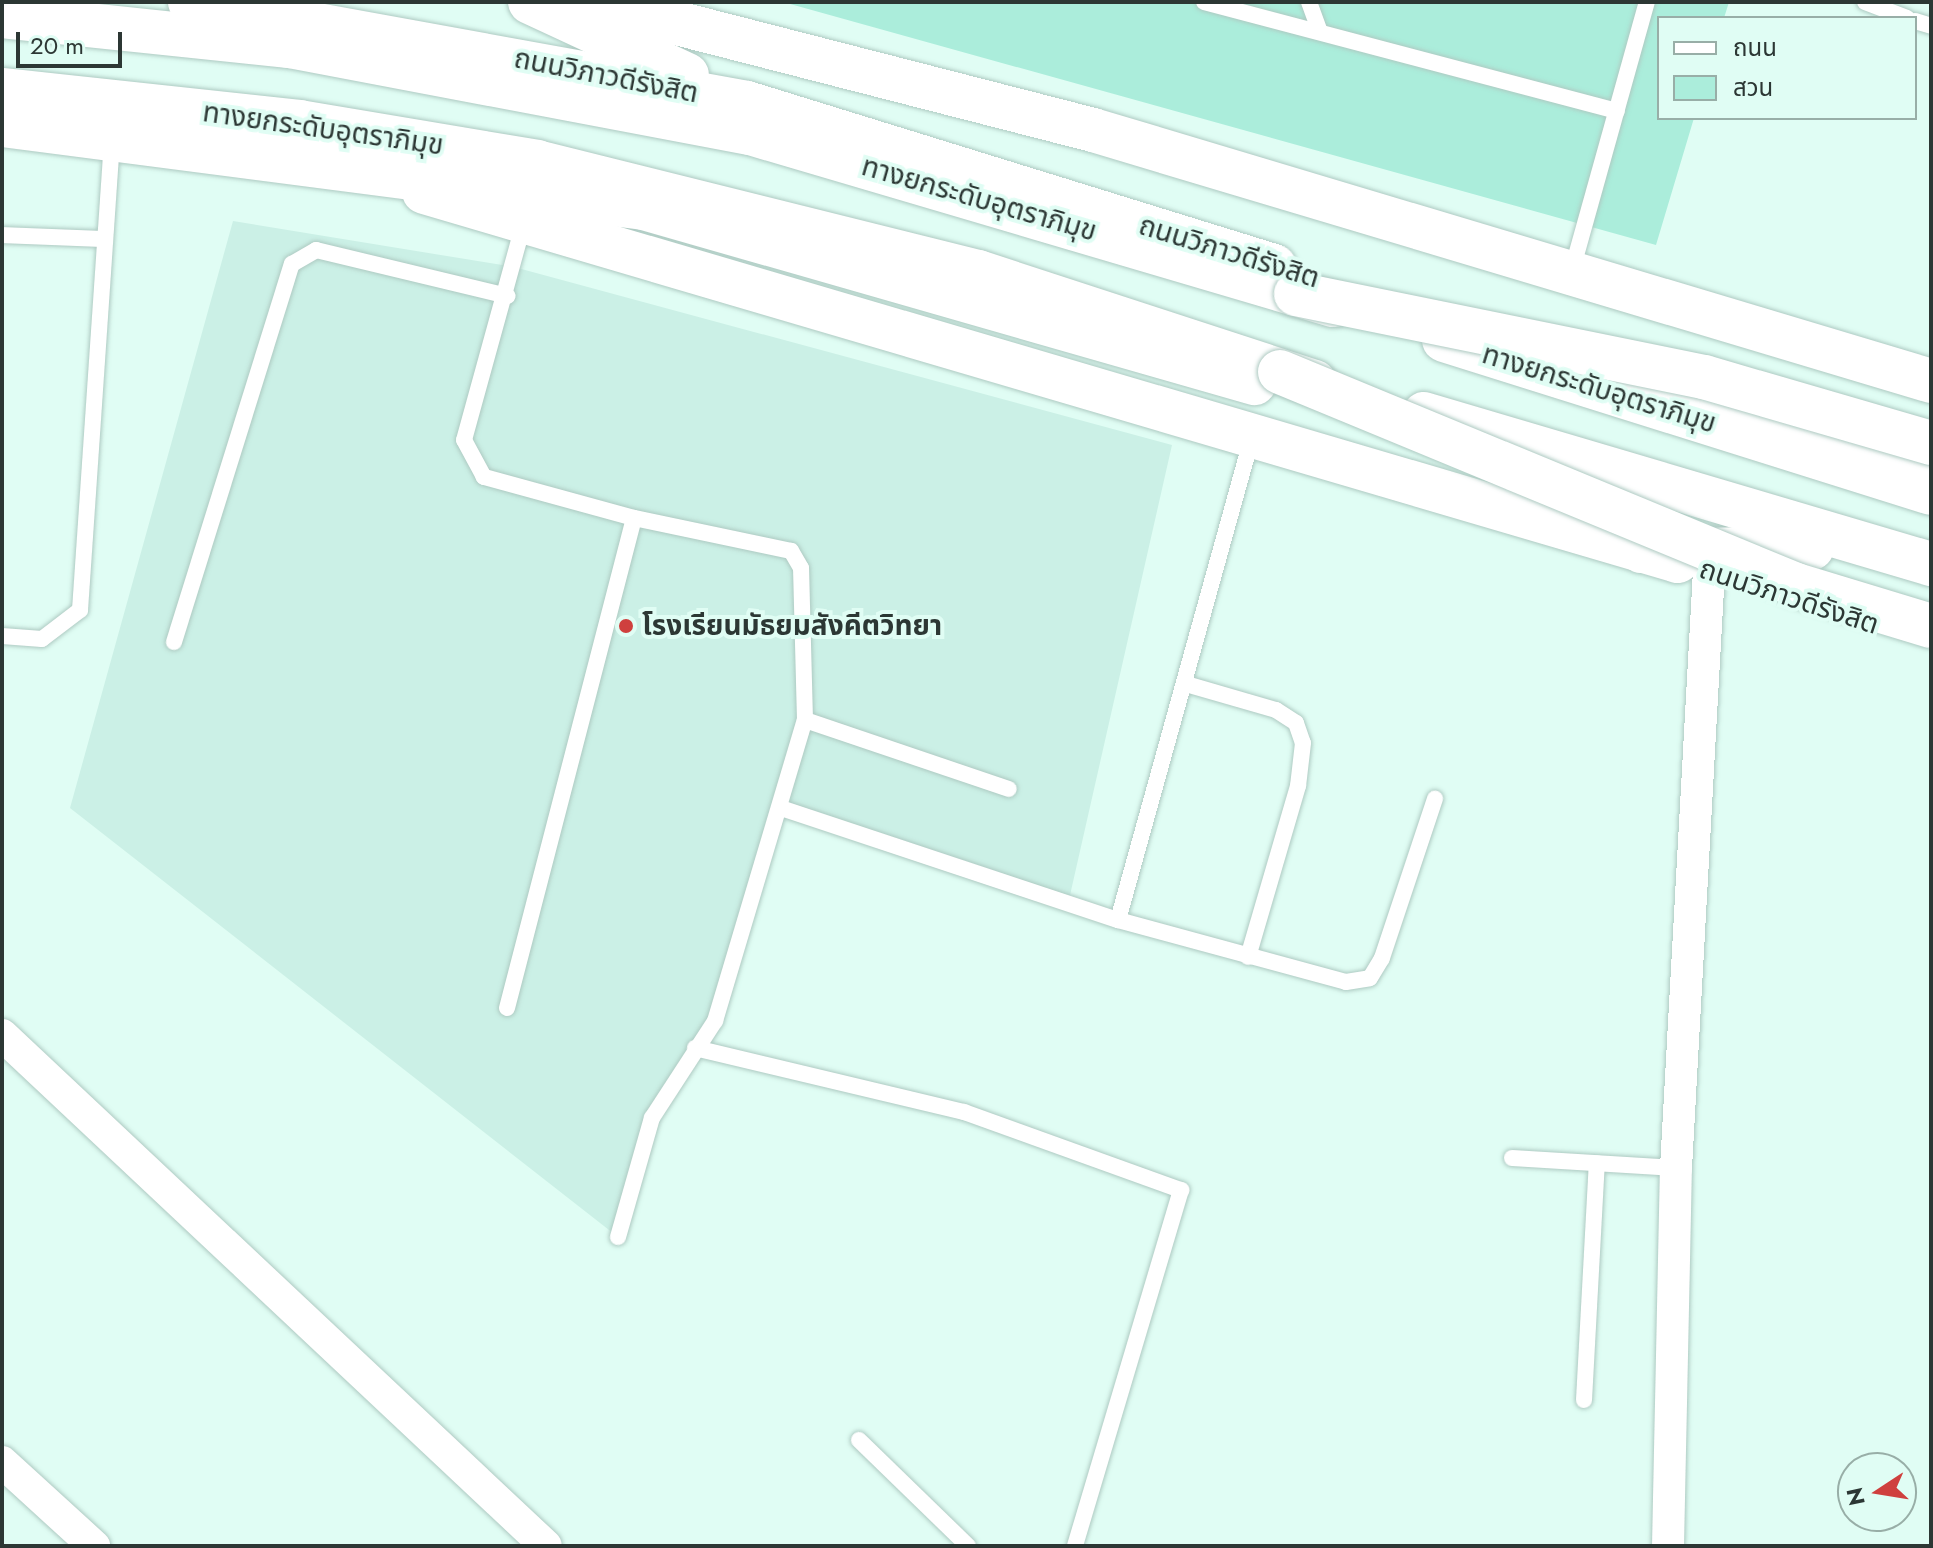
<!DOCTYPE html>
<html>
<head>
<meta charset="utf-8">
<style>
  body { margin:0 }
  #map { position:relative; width:1933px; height:1548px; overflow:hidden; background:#e0fdf4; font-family:Jost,"Noto Sans Thai",sans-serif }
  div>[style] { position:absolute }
  .built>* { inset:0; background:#cbf0e6 }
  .green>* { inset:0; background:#abeddb }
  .roads { filter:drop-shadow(0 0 2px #aecac2) drop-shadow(0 0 2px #aecac2) }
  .service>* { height:16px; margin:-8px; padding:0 8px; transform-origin:8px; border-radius:8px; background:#fff }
  .minor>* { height:32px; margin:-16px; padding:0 16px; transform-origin:16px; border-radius:16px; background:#fff }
  .secondary>* { height:44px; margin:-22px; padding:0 22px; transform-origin:22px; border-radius:22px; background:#fff }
  .trunk>* { height:44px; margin:-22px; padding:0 22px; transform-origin:22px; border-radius:22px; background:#fff }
  .motorway>* { height:44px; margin:-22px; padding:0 22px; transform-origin:22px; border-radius:22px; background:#fff }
  .bridges { filter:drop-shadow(0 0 2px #aecac2) drop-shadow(0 0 2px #aecac2) }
  .motorway-bridge>* { height:44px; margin:-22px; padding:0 22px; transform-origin:22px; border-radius:22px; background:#fff }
  .dots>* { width:22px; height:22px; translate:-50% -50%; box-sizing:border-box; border:4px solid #e0fdf4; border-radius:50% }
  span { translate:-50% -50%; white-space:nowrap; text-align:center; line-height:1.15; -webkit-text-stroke:8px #e0fdf4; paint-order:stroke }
  .street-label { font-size:28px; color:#2c3734 }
  .poi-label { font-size:28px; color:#2c3734; font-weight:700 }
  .left { translate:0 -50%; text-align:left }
  .frame { position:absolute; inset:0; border:4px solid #2c3734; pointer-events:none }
  .legend { position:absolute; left:1657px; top:16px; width:260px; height:104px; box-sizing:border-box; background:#e0fdf4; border:2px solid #98aea7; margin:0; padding:10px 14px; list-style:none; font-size:24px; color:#2c3734 }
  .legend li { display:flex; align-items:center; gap:16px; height:40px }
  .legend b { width:40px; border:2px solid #98aea7 }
  .north { position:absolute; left:1837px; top:1452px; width:80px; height:80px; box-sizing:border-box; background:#e0fdf4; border:2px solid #98aea7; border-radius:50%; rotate:258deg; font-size:22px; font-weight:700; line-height:32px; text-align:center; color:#2c3734 }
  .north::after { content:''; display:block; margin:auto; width:28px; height:36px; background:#cf403e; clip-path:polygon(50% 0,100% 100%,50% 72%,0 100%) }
  .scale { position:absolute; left:16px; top:32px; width:106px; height:36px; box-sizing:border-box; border:4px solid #2c3734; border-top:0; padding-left:10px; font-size:24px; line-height:28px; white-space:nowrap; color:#2c3734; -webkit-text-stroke:6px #e0fdf4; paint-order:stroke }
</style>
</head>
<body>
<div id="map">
  <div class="built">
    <i style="clip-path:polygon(233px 221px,514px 267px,1172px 445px,1068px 904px,781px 809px,715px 1021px,672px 1084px,618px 1237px,70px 808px)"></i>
  </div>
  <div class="green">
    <i style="clip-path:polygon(783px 2px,1729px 2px,1724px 18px,1659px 18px,1659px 118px,1694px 118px,1656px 245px)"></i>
  </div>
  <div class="roads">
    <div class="service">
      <i style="left:1204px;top:2px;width:427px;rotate:14.8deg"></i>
      <i style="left:1309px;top:2px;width:32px;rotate:70deg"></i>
      <i style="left:1865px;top:2px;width:45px;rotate:20.9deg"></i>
      <i style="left:1915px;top:21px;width:17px;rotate:17deg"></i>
      <i style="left:2px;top:235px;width:99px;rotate:2.3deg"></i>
      <i style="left:1572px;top:270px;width:278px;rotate:-74.4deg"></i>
      <i style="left:2px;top:636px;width:40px;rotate:4.3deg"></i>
      <i style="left:42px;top:639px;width:48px;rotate:-37.3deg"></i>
      <i style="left:80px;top:610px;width:471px;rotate:-86.1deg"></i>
      <i style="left:174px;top:642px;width:396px;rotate:-72.7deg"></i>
      <i style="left:292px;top:264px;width:28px;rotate:-30deg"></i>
      <i style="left:316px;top:250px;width:197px;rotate:13.5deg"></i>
      <i style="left:1186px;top:684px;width:94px;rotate:16.1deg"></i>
      <i style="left:1276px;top:710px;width:24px;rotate:33deg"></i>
      <i style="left:1296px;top:723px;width:21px;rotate:71deg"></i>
      <i style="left:1303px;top:743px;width:43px;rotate:96.6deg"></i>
      <i style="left:1298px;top:786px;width:178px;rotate:106.3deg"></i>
      <i style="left:805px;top:720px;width:215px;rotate:18.7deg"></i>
      <i style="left:781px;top:808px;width:355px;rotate:18.4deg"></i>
      <i style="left:1118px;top:920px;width:236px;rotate:15.2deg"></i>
      <i style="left:1346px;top:982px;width:24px;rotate:-9deg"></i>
      <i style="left:1370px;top:978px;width:23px;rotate:-59deg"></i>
      <i style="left:1382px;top:958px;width:168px;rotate:-71.6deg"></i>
      <i style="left:1118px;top:920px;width:501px;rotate:-74.49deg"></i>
      <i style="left:507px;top:1008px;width:506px;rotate:-75.47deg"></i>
      <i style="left:634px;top:518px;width:156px;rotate:-164.7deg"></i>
      <i style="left:484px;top:477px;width:42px;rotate:-118.4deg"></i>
      <i style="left:464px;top:440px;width:226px;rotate:-74.6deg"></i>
      <i style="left:695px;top:1048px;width:277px;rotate:13.4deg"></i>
      <i style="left:964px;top:1112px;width:231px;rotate:19.8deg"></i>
      <i style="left:1181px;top:1190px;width:371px;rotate:106.6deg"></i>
      <i style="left:1512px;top:1158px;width:164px;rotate:3.5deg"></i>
      <i style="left:618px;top:1237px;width:124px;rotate:-74.1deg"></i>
      <i style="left:652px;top:1118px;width:116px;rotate:-57deg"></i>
      <i style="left:715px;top:1021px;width:314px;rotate:-73.4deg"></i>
      <i style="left:805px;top:720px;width:152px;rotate:-91.5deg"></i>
      <i style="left:801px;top:568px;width:20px;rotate:-120deg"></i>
      <i style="left:791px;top:551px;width:160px;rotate:-168.1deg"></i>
      <i style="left:1584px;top:1400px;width:237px;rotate:-86.9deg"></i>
      <i style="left:859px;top:1440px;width:152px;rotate:44.2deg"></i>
    </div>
    <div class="minor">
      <i style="left:2px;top:1035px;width:746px;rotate:43.21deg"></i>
      <i style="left:2px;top:1462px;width:125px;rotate:42.4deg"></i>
      <i style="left:1668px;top:1546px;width:378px;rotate:-88.8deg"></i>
      <i style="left:1676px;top:1168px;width:599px;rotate:-86.84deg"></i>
    </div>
    <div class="secondary">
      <i style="left:595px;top:2px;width:514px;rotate:14.41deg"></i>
      <i style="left:1093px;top:130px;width:875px;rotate:16.67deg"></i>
      <i style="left:424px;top:192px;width:1307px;rotate:16.4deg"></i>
    </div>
    <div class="trunk">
      <i style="left:190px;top:2px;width:566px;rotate:10.28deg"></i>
      <i style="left:747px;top:103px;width:552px;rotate:17.19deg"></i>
      <i style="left:530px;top:2px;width:173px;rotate:24.9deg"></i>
      <i style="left:2px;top:125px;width:647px;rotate:7.37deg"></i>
      <i style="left:644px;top:208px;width:635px;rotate:16.01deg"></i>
      <i style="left:1757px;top:414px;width:182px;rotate:17.2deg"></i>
      <i style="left:1641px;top:551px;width:171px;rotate:-1deg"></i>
    </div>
    <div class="motorway">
      <i style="left:2px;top:16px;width:289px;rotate:6deg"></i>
      <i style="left:289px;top:46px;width:469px;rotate:10.7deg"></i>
      <i style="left:750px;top:133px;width:608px;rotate:16.44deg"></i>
      <i style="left:2px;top:90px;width:299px;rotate:6.1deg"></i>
      <i style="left:299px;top:122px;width:241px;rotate:9.5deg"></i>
      <i style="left:537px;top:162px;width:455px;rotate:14deg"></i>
      <i style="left:978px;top:272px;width:354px;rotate:18.1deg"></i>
      <i style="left:1444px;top:340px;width:510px;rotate:17.44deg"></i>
      <i style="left:1424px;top:414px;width:529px;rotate:16.48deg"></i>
    </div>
  </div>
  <div class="bridges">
    <div class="motorway-bridge">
      <i style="left:1296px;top:294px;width:416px;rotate:11.5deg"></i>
      <i style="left:1704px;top:377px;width:236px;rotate:16.2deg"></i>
      <i style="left:1280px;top:372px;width:558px;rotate:22.43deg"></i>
      <i style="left:1796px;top:585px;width:141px;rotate:16.9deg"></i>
    </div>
  </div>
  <div class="dots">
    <i style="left:626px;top:626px;background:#cf403e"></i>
  </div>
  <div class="street-label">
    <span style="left:606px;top:76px;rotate:11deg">ถนนวิภาวดีรังสิต</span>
    <span style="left:323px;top:129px;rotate:8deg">ทางยกระดับอุตราภิมุข</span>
    <span style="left:979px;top:199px;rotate:16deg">ทางยกระดับอุตราภิมุข</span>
    <span style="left:1229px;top:252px;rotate:17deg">ถนนวิภาวดีรังสิต</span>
    <span style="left:1599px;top:389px;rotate:17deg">ทางยกระดับอุตราภิมุข</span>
    <span style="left:1789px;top:597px;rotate:18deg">ถนนวิภาวดีรังสิต</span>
  </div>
  <div class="poi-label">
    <span class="left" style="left:642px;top:626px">โรงเรียนมัธยมสังคีตวิทยา</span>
  </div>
  <div class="frame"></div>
  <ul class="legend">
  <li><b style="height:10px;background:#fff"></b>ถนน</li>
  <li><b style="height:22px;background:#abeddb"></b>สวน</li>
  </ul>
  <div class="north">N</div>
  <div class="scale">20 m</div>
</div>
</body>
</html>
